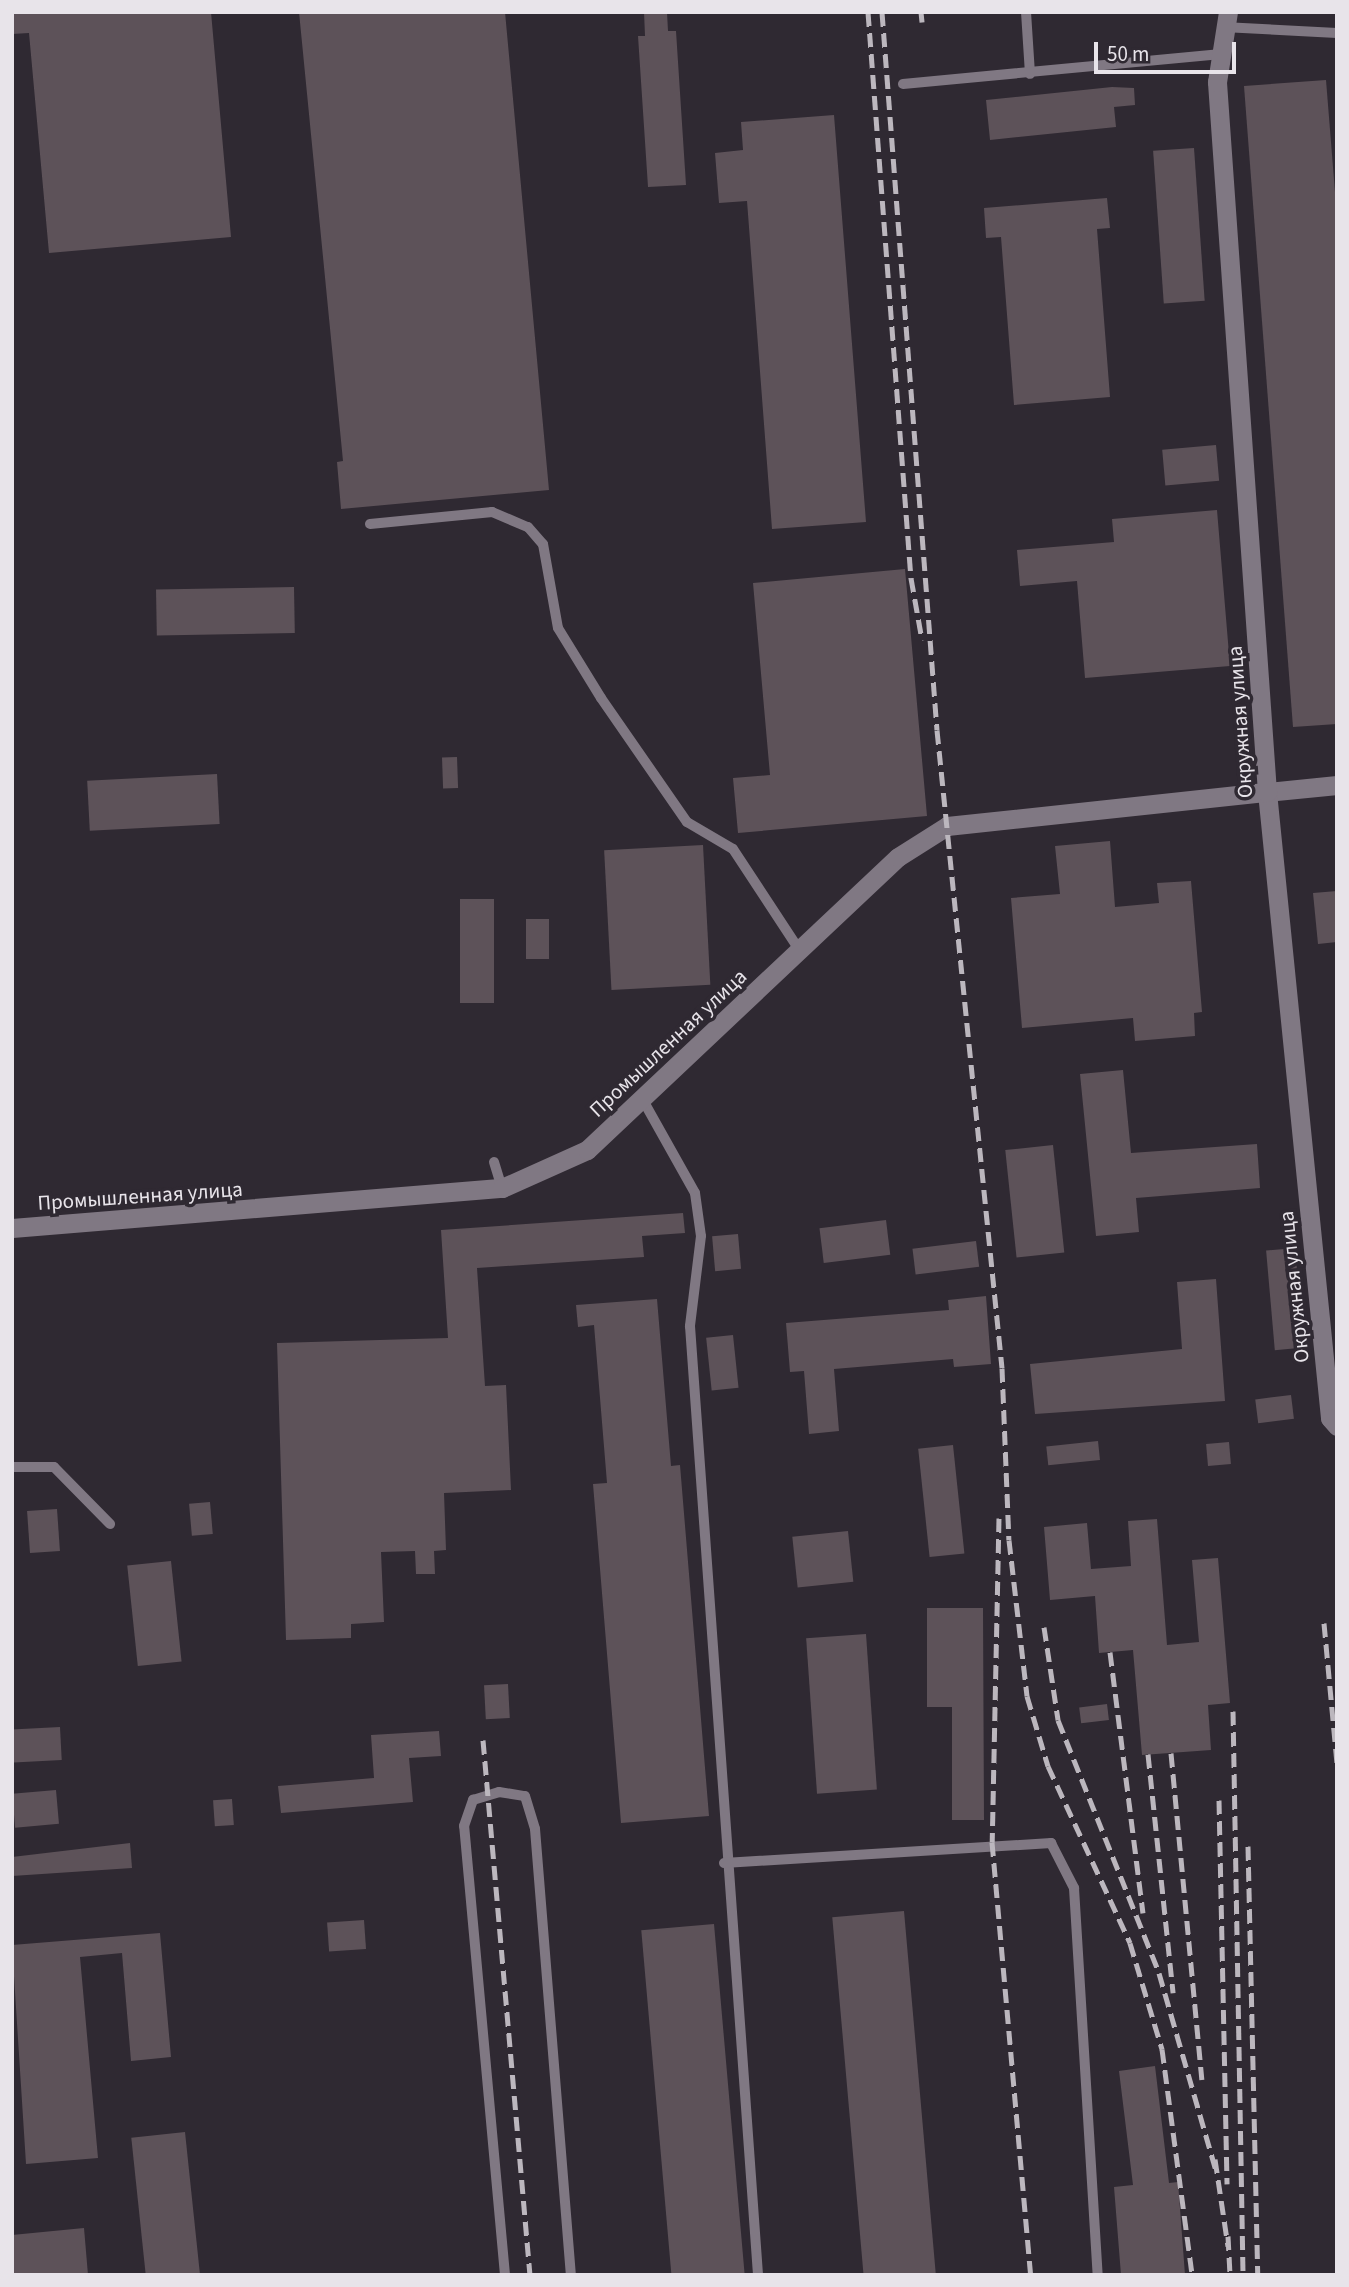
<!DOCTYPE html>
<html>
<head>
<meta charset="utf-8">
<style>
  body { margin:0 }
  #map { position:relative; width:1349px; height:2287px; overflow:hidden; background:#2f2932; font-family:"Source Sans 3",sans-serif }
  div>[style] { position:absolute }
  .building>* { inset:0; background:#5d5259; transform-origin:0 0 }
  .service>* { height:10px; margin:-5px; padding:0 5px; transform-origin:5px; border-radius:5px; background:#807883 }
  .minor>* { height:19px; margin:-9.5px; padding:0 9.5px; transform-origin:9.5px; border-radius:9.5px; background:#807883 }
  .tertiary>* { height:19px; margin:-9.5px; padding:0 9.5px; transform-origin:9.5px; border-radius:9.5px; background:#807883 }
  .rail>* { height:5px; margin-top:-2.5px; transform-origin:0; background:repeating-linear-gradient(90deg,#bcb7be 0 14px,transparent 0 21px) }
  span { translate:-50% -50%; white-space:nowrap; text-align:center; line-height:1.15; -webkit-text-stroke:7px #2f2932; paint-order:stroke }
  .street-label { font-size:21px; color:#e8e4ea }
  .frame { position:absolute; inset:0; border:14px solid #e8e4ea; pointer-events:none }
  .scale { position:absolute; left:1094px; top:42px; width:142px; height:32px; box-sizing:border-box; border:4px solid #e8e4ea; border-top:0; padding-left:9px; font-size:21px; line-height:24px; white-space:nowrap; color:#e8e4ea; -webkit-text-stroke:5px #2f2932; paint-order:stroke }
</style>
</head>
<body>
<div id="map">
  <div class="building">
    <i style="clip-path:polygon(12px 12px,211px 12px,231px 237px,49px 253px,29px 33px,12px 34px)"></i>
    <i style="clip-path:polygon(299px 12px,505px 12px,549px 490px,341px 509px,337px 462px,343px 461px)"></i>
    <i style="clip-path:polygon(644px 12px,667px 12px,668px 31px,676px 31px,686px 185px,648px 187px,638px 36px,645px 36px)"></i>
    <i style="clip-path:polygon(1326px 80px,1337px 217px,1337px 724px,1293px 727px,1244px 86px)"></i>
    <i style="clip-path:polygon(1112px 87px,1134px 88px,1135px 105px,1114px 107px,1116px 127px,990px 140px,986px 100px)"></i>
    <i style="clip-path:polygon(834px 115px,866px 522px,772px 529px,747px 201px,719px 203px,715px 153px,743px 150px,741px 122px)"></i>
    <i style="left:1194px;top:148px;width:153px;height:41px;rotate:86deg"></i>
    <i style="clip-path:polygon(1107px 198px,1110px 228px,1097px 229px,1110px 397px,1014px 405px,1001px 237px,986px 238px,984px 208px)"></i>
    <i style="left:1216px;top:445px;width:36px;height:54px;rotate:85deg"></i>
    <i style="clip-path:polygon(1217px 510px,1230px 666px,1085px 678px,1077px 581px,1020px 586px,1017px 550px,1114px 542px,1112px 519px)"></i>
    <i style="clip-path:polygon(905px 569px,927px 816px,738px 833px,733px 778px,770px 775px,753px 583px)"></i>
    <i style="left:294px;top:587px;width:46px;height:138px;rotate:89deg"></i>
    <i style="left:457px;top:757px;width:31px;height:15px;rotate:88deg"></i>
    <i style="left:217px;top:774px;width:50px;height:130px;rotate:87deg"></i>
    <i style="clip-path:polygon(1110px 841px,1115px 907px,1159px 903px,1157px 883px,1191px 881px,1202px 1012px,1194px 1013px,1195px 1036px,1135px 1041px,1133px 1018px,1022px 1028px,1011px 898px,1060px 894px,1055px 846px)"></i>
    <i style="left:703px;top:845px;width:140px;height:99px;rotate:87deg"></i>
    <i style="clip-path:polygon(1337px 891px,1337px 942px,1318px 944px,1313px 893px)"></i>
    <i style="left:460px;top:899px;width:34px;height:104px"></i>
    <i style="left:526px;top:919px;width:23px;height:40px"></i>
    <i style="clip-path:polygon(1123px 1070px,1131px 1153px,1257px 1144px,1260px 1188px,1136px 1198px,1139px 1232px,1096px 1236px,1080px 1074px)"></i>
    <i style="left:1053px;top:1145px;width:108px;height:48px;rotate:84deg"></i>
    <i style="clip-path:polygon(683px 1213px,685px 1233px,642px 1236px,644px 1257px,477px 1268px,485px 1386px,506px 1385px,511px 1490px,444px 1493px,446px 1550px,434px 1551px,435px 1574px,416px 1574px,415px 1551px,381px 1552px,384px 1622px,351px 1624px,351px 1638px,286px 1640px,277px 1343px,448px 1338px,441px 1230px)"></i>
    <i style="left:886px;top:1220px;width:35px;height:67px;rotate:83deg"></i>
    <i style="left:738px;top:1234px;width:35px;height:26px;rotate:85deg"></i>
    <i style="left:976px;top:1241px;width:26px;height:64px;rotate:83deg"></i>
    <i style="left:1295px;top:1248px;width:100px;height:29px;rotate:85deg"></i>
    <i style="clip-path:polygon(1216px 1279px,1225px 1401px,1035px 1414px,1030px 1364px,1182px 1349px,1177px 1282px)"></i>
    <i style="clip-path:polygon(986px 1296px,991px 1364px,954px 1367px,953px 1359px,834px 1369px,839px 1431px,809px 1434px,804px 1371px,790px 1372px,786px 1323px,949px 1310px,948px 1300px)"></i>
    <i style="clip-path:polygon(657px 1299px,671px 1466px,680px 1465px,709px 1816px,621px 1823px,593px 1484px,607px 1483px,594px 1325px,578px 1327px,576px 1305px)"></i>
    <i style="left:733px;top:1335px;width:53px;height:27px;rotate:84deg"></i>
    <i style="left:1291px;top:1395px;width:24px;height:36px;rotate:83deg"></i>
    <i style="left:1098px;top:1441px;width:19px;height:52px;rotate:84deg"></i>
    <i style="left:1229px;top:1442px;width:22px;height:23px;rotate:85deg"></i>
    <i style="left:953px;top:1445px;width:109px;height:35px;rotate:84deg"></i>
    <i style="left:210px;top:1502px;width:32px;height:21px;rotate:85deg"></i>
    <i style="left:57px;top:1509px;width:42px;height:30px;rotate:86deg"></i>
    <i style="clip-path:polygon(1157px 1519px,1167px 1645px,1199px 1642px,1192px 1560px,1218px 1558px,1230px 1703px,1208px 1705px,1211px 1750px,1142px 1755px,1133px 1650px,1099px 1653px,1095px 1596px,1050px 1600px,1044px 1527px,1087px 1523px,1091px 1569px,1131px 1566px,1128px 1521px)"></i>
    <i style="left:848px;top:1531px;width:51px;height:56px;rotate:84deg"></i>
    <i style="left:171px;top:1561px;width:101px;height:44px;rotate:84deg"></i>
    <i style="clip-path:polygon(927px 1608px,983px 1608px,984px 1820px,952px 1820px,952px 1707px,927px 1707px)"></i>
    <i style="left:866px;top:1634px;width:156px;height:60px;rotate:86deg"></i>
    <i style="left:508px;top:1684px;width:34px;height:24px;rotate:87deg"></i>
    <i style="left:1107px;top:1704px;width:16px;height:28px;rotate:83deg"></i>
    <i style="left:60px;top:1727px;width:33px;height:48px;rotate:87deg"></i>
    <i style="clip-path:polygon(439px 1731px,441px 1756px,409px 1758px,413px 1802px,281px 1813px,278px 1786px,374px 1778px,371px 1735px)"></i>
    <i style="left:56px;top:1790px;width:34px;height:44px;rotate:85deg"></i>
    <i style="left:232px;top:1799px;width:26px;height:19px;rotate:86deg"></i>
    <i style="clip-path:polygon(130px 1843px,132px 1868px,12px 1876px,12px 1857px)"></i>
    <i style="left:904px;top:1911px;width:365px;height:72px;rotate:85deg"></i>
    <i style="left:364px;top:1920px;width:29px;height:37px;rotate:86deg"></i>
    <i style="left:714px;top:1924px;width:352px;height:73px;rotate:85deg"></i>
    <i style="clip-path:polygon(160px 1933px,171px 2057px,131px 2061px,122px 1953px,80px 1957px,98px 2158px,26px 2164px,12px 1945px)"></i>
    <i style="clip-path:polygon(1155px 2066px,1169px 2183px,1178px 2182px,1185px 2275px,1121px 2275px,1114px 2187px,1133px 2185px,1119px 2071px)"></i>
    <i style="left:185px;top:2132px;width:144px;height:54px;rotate:84deg"></i>
    <i style="clip-path:polygon(84px 2228px,88px 2275px,12px 2275px,12px 2235px)"></i>
  </div>
  <div class="service">
    <i style="left:1026px;top:12px;width:62px;rotate:86.3deg"></i>
    <i style="left:1223px;top:27px;width:114px;rotate:3deg"></i>
    <i style="left:903px;top:84px;width:317px;rotate:-5.4deg"></i>
    <i style="left:370px;top:524px;width:123px;rotate:-5.6deg"></i>
    <i style="left:492px;top:512px;width:39px;rotate:23deg"></i>
    <i style="left:528px;top:527px;width:23px;rotate:49deg"></i>
    <i style="left:543px;top:544px;width:85px;rotate:79.9deg"></i>
    <i style="left:558px;top:628px;width:82px;rotate:58.4deg"></i>
    <i style="left:601px;top:698px;width:151px;rotate:55.3deg"></i>
    <i style="left:687px;top:822px;width:53px;rotate:30.4deg"></i>
    <i style="left:733px;top:849px;width:122px;rotate:56.7deg"></i>
    <i style="left:644px;top:1102px;width:104px;rotate:60.7deg"></i>
    <i style="left:695px;top:1193px;width:43px;rotate:82.1deg"></i>
    <i style="left:701px;top:1236px;width:91px;rotate:97deg"></i>
    <i style="left:690px;top:1326px;width:951px;rotate:85.9deg"></i>
    <i style="left:494px;top:1162px;width:27px;rotate:73deg"></i>
    <i style="left:12px;top:1467px;width:42px"></i>
    <i style="left:54px;top:1467px;width:80px;rotate:45.5deg"></i>
    <i style="left:724px;top:1863px;width:328px;rotate:-3.5deg"></i>
    <i style="left:1051px;top:1843px;width:51px;rotate:62.9deg"></i>
    <i style="left:1074px;top:1888px;width:388px;rotate:86.5deg"></i>
    <i style="left:505px;top:2275px;width:451px;rotate:-95.2deg"></i>
    <i style="left:464px;top:1826px;width:28px;rotate:-71deg"></i>
    <i style="left:473px;top:1800px;width:27px;rotate:-17deg"></i>
    <i style="left:499px;top:1792px;width:26px;rotate:9deg"></i>
    <i style="left:525px;top:1796px;width:34px;rotate:73deg"></i>
    <i style="left:535px;top:1829px;width:447px;rotate:85.4deg"></i>
  </div>
  <div class="minor">
    <i style="left:1337px;top:785px;width:70px;rotate:174.3deg"></i>
    <i style="left:1267px;top:792px;width:629px;rotate:84.25deg"></i>
    <i style="left:1330px;top:1418px;width:11px;rotate:49deg"></i>
  </div>
  <div class="tertiary">
    <i style="left:12px;top:1228px;width:492px;rotate:-4.7deg"></i>
    <i style="left:502px;top:1188px;width:93px;rotate:-24.1deg"></i>
    <i style="left:587px;top:1150px;width:427px;rotate:-43.3deg"></i>
    <i style="left:898px;top:857px;width:58px;rotate:-32.3deg"></i>
    <i style="left:947px;top:826px;width:322px;rotate:-6.1deg"></i>
    <i style="left:1267px;top:792px;width:712px;rotate:-94.03deg"></i>
    <i style="left:1217px;top:82px;width:71px;rotate:-81.1deg"></i>
  </div>
  <div class="rail">
    <i style="left:868px;top:12px;width:568px;rotate:85.66deg"></i>
    <i style="left:911px;top:578px;width:63px;rotate:79.9deg"></i>
    <i style="left:882px;top:12px;width:720px;rotate:85.62deg"></i>
    <i style="left:937px;top:730px;width:641px;rotate:84.18deg"></i>
    <i style="left:1002px;top:1368px;width:172px;rotate:87.7deg"></i>
    <i style="left:1009px;top:1540px;width:157px;rotate:83.4deg"></i>
    <i style="left:1027px;top:1696px;width:73px;rotate:73.3deg"></i>
    <i style="left:1048px;top:1766px;width:195px;rotate:65.1deg"></i>
    <i style="left:1130px;top:1943px;width:111px;rotate:73.2deg"></i>
    <i style="left:1162px;top:2049px;width:228px;rotate:82.4deg"></i>
    <i style="left:921px;top:12px;width:10px;rotate:84deg"></i>
    <i style="left:999px;top:1518px;width:324px;rotate:91.2deg"></i>
    <i style="left:992px;top:1842px;width:435px;rotate:84.9deg"></i>
    <i style="left:1324px;top:1623px;width:142px;rotate:84.7deg"></i>
    <i style="left:1044px;top:1627px;width:94px;rotate:81.4deg"></i>
    <i style="left:1058px;top:1720px;width:272px;rotate:68.2deg"></i>
    <i style="left:1159px;top:1973px;width:205px;rotate:73.9deg"></i>
    <i style="left:1110px;top:1652px;width:263px;rotate:82.8deg"></i>
    <i style="left:1233px;top:1711px;width:564px;rotate:88.98deg"></i>
    <i style="left:483px;top:1740px;width:537px;rotate:84.98deg"></i>
    <i style="left:1171px;top:1753px;width:328px;rotate:84.6deg"></i>
    <i style="left:1148px;top:1754px;width:240px;rotate:84deg"></i>
    <i style="left:1219px;top:1800px;width:384px;rotate:88.8deg"></i>
    <i style="left:1248px;top:1846px;width:429px;rotate:88.7deg"></i>
    <i style="left:1215px;top:2159px;width:88px;rotate:81.5deg"></i>
    <i style="left:1228px;top:2236px;width:39px;rotate:87deg"></i>
  </div>
  <div class="street-label">
    <span style="left:1240px;top:722px;rotate:-94deg">Окружная улица</span>
    <span style="left:668px;top:1043px;rotate:-43deg">Промышленная улица</span>
    <span style="left:140px;top:1196px;rotate:-4deg">Промышленная улица</span>
    <span style="left:1294px;top:1287px;rotate:-96deg">Окружная улица</span>
  </div>
  <div class="frame"></div>
  <div class="scale">50 m</div>
</div>
</body>
</html>
